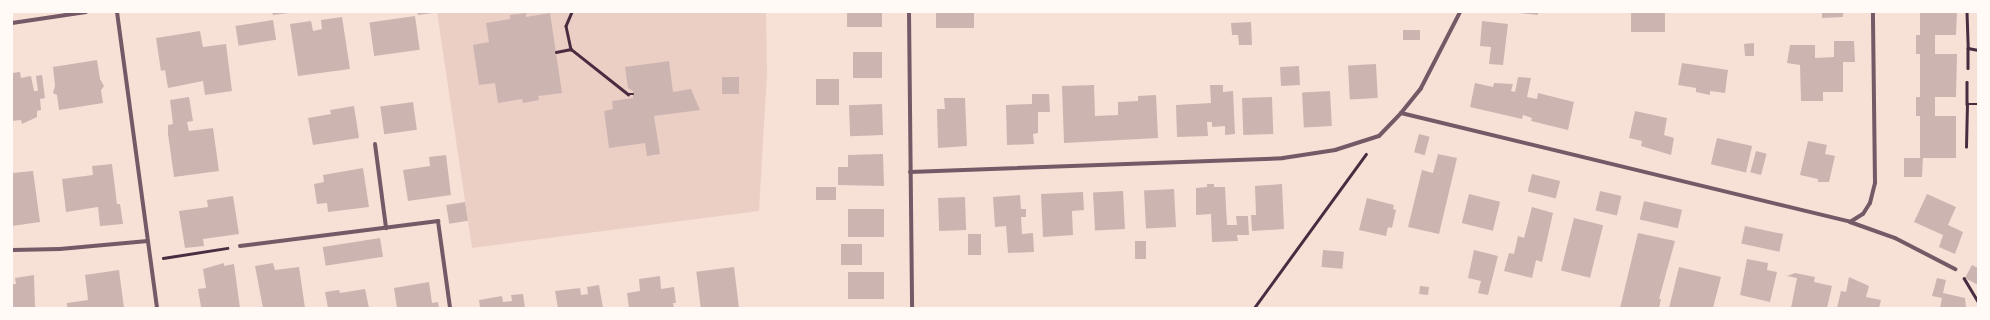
<!DOCTYPE html>
<html>
<head>
<meta charset="utf-8">
<style>
  body { margin:0 }
  #map { position:relative; width:1990px; height:320px; overflow:hidden; background:#f7e1d7; font-family:"Work Sans",sans-serif }
  div>[style] { position:absolute }
  .green>* { inset:0; background:#ebcfc5 }
  .building>* { inset:0; background:#ccb4b1; transform-origin:0 0 }
  .path>* { height:2.5px; margin:-1.25px; padding:0 1.25px; transform-origin:1.25px; border-radius:1.25px; background:#4a2c40 }
  .minor>* { height:4px; margin:-2px; padding:0 2px; transform-origin:2px; border-radius:2px; background:#755966 }
  span { translate:-50% -50%; white-space:nowrap; text-align:center; line-height:1.15; -webkit-text-stroke:3px #fffaf5; paint-order:stroke }
  .frame { position:absolute; inset:0; border:13px solid #fffaf5; pointer-events:none }
</style>
</head>
<body>
<div id="map">
  <div class="green">
    <i style="clip-path:polygon(437px 12px,766px 12px,767px 74px,759px 211px,472px 248px)"></i>
  </div>
  <div class="building">
    <i style="clip-path:polygon(272px 12px,289px 12px,289px 13px,273px 15px)"></i>
    <i style="clip-path:polygon(417px 12px,433px 12px,433px 13px,418px 15px)"></i>
    <i style="left:847px;top:12px;width:35px;height:15px"></i>
    <i style="left:936px;top:12px;width:38px;height:16px"></i>
    <i style="clip-path:polygon(1520px 12px,1538px 12px,1538px 15px,1520px 13px)"></i>
    <i style="left:1631px;top:12px;width:34px;height:20px"></i>
    <i style="clip-path:polygon(1822px 12px,1843px 12px,1843px 17px,1822px 18px)"></i>
    <i style="clip-path:polygon(1920px 12px,1957px 12px,1956px 35px,1935px 35px,1935px 54px,1957px 54px,1956px 97px,1935px 97px,1935px 116px,1956px 116px,1956px 158px,1923px 158px,1922px 177px,1904px 177px,1904px 158px,1920px 158px,1920px 116px,1916px 116px,1916px 97px,1920px 97px,1920px 54px,1916px 54px,1916px 35px,1920px 35px)"></i>
    <i style="clip-path:polygon(526px 13px,526px 17px,550px 13px,562px 93px,538px 96px,539px 100px,523px 103px,522px 99px,498px 103px,495px 83px,479px 85px,473px 45px,489px 42px,486px 23px,510px 19px,510px 15px)"></i>
    <i style="left:415px;top:16px;width:34px;height:46px;rotate:82deg"></i>
    <i style="clip-path:polygon(342px 17px,350px 69px,298px 76px,290px 24px,311px 21px,313px 31px,322px 29px,321px 20px)"></i>
    <i style="left:273px;top:20px;width:20px;height:38px;rotate:81deg"></i>
    <i style="clip-path:polygon(1482px 21px,1508px 24px,1503px 65px,1489px 64px,1491px 47px,1480px 46px)"></i>
    <i style="clip-path:polygon(1251px 22px,1252px 45px,1239px 45px,1238px 35px,1232px 35px,1231px 23px)"></i>
    <i style="left:1403px;top:30px;width:17px;height:10px"></i>
    <i style="clip-path:polygon(200px 31px,203px 47px,226px 44px,232px 91px,205px 95px,203px 81px,168px 88px,165px 70px,161px 71px,156px 38px)"></i>
    <i style="clip-path:polygon(1834px 41px,1854px 41px,1855px 62px,1843px 62px,1843px 92px,1823px 92px,1823px 101px,1801px 101px,1800px 65px,1787px 63px,1790px 45px,1815px 45px,1815px 58px,1834px 57px)"></i>
    <i style="clip-path:polygon(1754px 43px,1754px 56px,1745px 56px,1744px 44px)"></i>
    <i style="left:853px;top:52px;width:29px;height:26px"></i>
    <i style="clip-path:polygon(97px 60px,100px 79px,104px 86px,101px 90px,103px 103px,59px 110px,57px 95px,53px 93px,55px 86px,53px 67px)"></i>
    <i style="clip-path:polygon(669px 61px,673px 92px,691px 89px,700px 110px,654px 116px,660px 154px,647px 156px,645px 143px,609px 148px,604px 111px,613px 109px,612px 101px,633px 98px,633px 91px,628px 88px,625px 67px)"></i>
    <i style="clip-path:polygon(1682px 63px,1728px 70px,1725px 93px,1710px 91px,1710px 95px,1696px 92px,1696px 88px,1678px 85px)"></i>
    <i style="left:1376px;top:64px;width:34px;height:28px;rotate:87deg"></i>
    <i style="left:1299px;top:66px;width:19px;height:19px;rotate:87deg"></i>
    <i style="clip-path:polygon(20px 72px,21px 78px,31px 76px,34px 91px,38px 91px,36px 76px,42px 75px,45px 98px,40px 99px,41px 110px,37px 111px,37px 117px,22px 124px,21px 120px,12px 121px,12px 73px)"></i>
    <i style="left:722px;top:77px;width:17px;height:17px"></i>
    <i style="clip-path:polygon(1518px 77px,1531px 78px,1527px 97px,1537px 99px,1538px 93px,1574px 102px,1568px 130px,1531px 121px,1532px 118px,1523px 115px,1522px 119px,1470px 107px,1475px 83px,1493px 87px,1494px 83px,1513px 84px,1511px 91px,1515px 92px)"></i>
    <i style="left:839px;top:79px;width:26px;height:23px;rotate:90deg"></i>
    <i style="clip-path:polygon(1094px 85px,1095px 116px,1118px 115px,1118px 102px,1138px 101px,1138px 96px,1156px 95px,1158px 138px,1064px 143px,1062px 86px)"></i>
    <i style="clip-path:polygon(1210px 85px,1223px 85px,1223px 92px,1233px 91px,1235px 134px,1225px 135px,1225px 126px,1212px 127px,1212px 122px,1207px 122px,1208px 136px,1177px 137px,1176px 105px,1211px 103px)"></i>
    <i style="left:1330px;top:91px;width:35px;height:28px;rotate:87deg"></i>
    <i style="clip-path:polygon(1032px 94px,1049px 94px,1050px 112px,1038px 112px,1038px 133px,1033px 134px,1034px 144px,1007px 145px,1006px 105px,1032px 104px)"></i>
    <i style="clip-path:polygon(189px 97px,193px 121px,187px 122px,189px 131px,213px 128px,219px 171px,174px 177px,168px 134px,168px 125px,173px 124px,170px 100px)"></i>
    <i style="left:1272px;top:97px;width:37px;height:30px;rotate:88deg"></i>
    <i style="clip-path:polygon(944px 98px,965px 98px,967px 146px,938px 148px,937px 109px,945px 109px)"></i>
    <i style="left:413px;top:102px;width:28px;height:33px;rotate:82deg"></i>
    <i style="left:882px;top:104px;width:31px;height:33px;rotate:88deg"></i>
    <i style="clip-path:polygon(354px 106px,359px 138px,313px 145px,308px 118px,331px 114px,330px 110px)"></i>
    <i style="clip-path:polygon(1635px 111px,1667px 118px,1664px 135px,1674px 138px,1671px 155px,1641px 146px,1642px 141px,1629px 138px)"></i>
    <i style="left:1419px;top:134px;width:11px;height:19px;rotate:15deg"></i>
    <i style="left:1717px;top:138px;width:36px;height:27px;rotate:13deg"></i>
    <i style="clip-path:polygon(1808px 141px,1827px 145px,1825px 154px,1835px 156px,1829px 182px,1818px 182px,1818px 179px,1800px 175px)"></i>
    <i style="left:1756px;top:151px;width:11px;height:22px;rotate:15deg"></i>
    <i style="clip-path:polygon(883px 154px,884px 186px,838px 185px,838px 167px,848px 167px,848px 155px)"></i>
    <i style="clip-path:polygon(1438px 154px,1457px 158px,1439px 234px,1408px 227px,1422px 170px,1433px 173px)"></i>
    <i style="clip-path:polygon(446px 155px,451px 195px,408px 201px,403px 170px,430px 166px,429px 157px)"></i>
    <i style="clip-path:polygon(112px 164px,117px 204px,120px 204px,123px 224px,100px 226px,98px 207px,66px 212px,62px 179px,93px 175px,92px 166px)"></i>
    <i style="clip-path:polygon(363px 168px,369px 207px,328px 212px,327px 203px,317px 204px,314px 184px,324px 182px,323px 175px)"></i>
    <i style="clip-path:polygon(33px 171px,40px 222px,12px 226px,12px 173px)"></i>
    <i style="left:1532px;top:174px;width:29px;height:18px;rotate:14deg"></i>
    <i style="clip-path:polygon(1207px 184px,1214px 184px,1214px 187px,1225px 187px,1227px 225px,1237px 225px,1236px 216px,1248px 216px,1249px 235px,1237px 235px,1238px 241px,1212px 242px,1211px 214px,1196px 215px,1196px 188px,1207px 187px)"></i>
    <i style="clip-path:polygon(1282px 184px,1284px 229px,1252px 231px,1251px 215px,1256px 215px,1255px 186px)"></i>
    <i style="left:816px;top:187px;width:20px;height:13px"></i>
    <i style="left:1174px;top:189px;width:38px;height:30px;rotate:87deg"></i>
    <i style="left:1123px;top:191px;width:38px;height:30px;rotate:87deg"></i>
    <i style="left:1600px;top:191px;width:22px;height:20px;rotate:13deg"></i>
    <i style="clip-path:polygon(1083px 192px,1084px 210px,1072px 211px,1073px 235px,1043px 237px,1041px 194px)"></i>
    <i style="left:1469px;top:194px;width:32px;height:30px;rotate:14deg"></i>
    <i style="clip-path:polygon(1927px 194px,1956px 207px,1948px 225px,1963px 232px,1955px 254px,1939px 247px,1943px 235px,1914px 222px)"></i>
    <i style="clip-path:polygon(1020px 195px,1021px 209px,1026px 209px,1026px 217px,1021px 217px,1022px 234px,1033px 233px,1034px 252px,1008px 253px,1006px 226px,995px 227px,993px 197px)"></i>
    <i style="clip-path:polygon(233px 196px,239px 234px,203px 239px,204px 246px,185px 248px,179px 211px,208px 207px,207px 200px)"></i>
    <i style="left:965px;top:197px;width:33px;height:27px;rotate:88deg"></i>
    <i style="clip-path:polygon(1367px 198px,1394px 205px,1393px 209px,1396px 210px,1392px 228px,1388px 227px,1386px 236px,1359px 230px)"></i>
    <i style="left:1644px;top:201px;width:39px;height:19px;rotate:13deg"></i>
    <i style="left:465px;top:202px;width:19px;height:19px;rotate:81deg"></i>
    <i style="clip-path:polygon(1532px 207px,1553px 213px,1542px 262px,1536px 260px,1532px 278px,1504px 271px,1509px 253px,1514px 254px,1518px 236px,1524px 238px)"></i>
    <i style="left:848px;top:209px;width:36px;height:28px"></i>
    <i style="left:1574px;top:218px;width:30px;height:54px;rotate:14deg"></i>
    <i style="left:1745px;top:226px;width:39px;height:18px;rotate:12deg"></i>
    <i style="clip-path:polygon(1638px 233px,1675px 241px,1659px 299px,1661px 299px,1659px 308px,1620px 308px)"></i>
    <i style="left:968px;top:234px;width:13px;height:21px"></i>
    <i style="left:380px;top:238px;width:19px;height:58px;rotate:81deg"></i>
    <i style="left:1135px;top:241px;width:11px;height:18px"></i>
    <i style="left:841px;top:244px;width:21px;height:21px"></i>
    <i style="left:1323px;top:250px;width:21px;height:17px;rotate:5deg"></i>
    <i style="clip-path:polygon(1474px 250px,1498px 256px,1488px 295px,1478px 293px,1481px 281px,1468px 278px)"></i>
    <i style="clip-path:polygon(1747px 259px,1768px 263px,1767px 270px,1777px 272px,1770px 302px,1740px 295px)"></i>
    <i style="clip-path:polygon(224px 263px,224px 266px,234px 264px,240px 308px,201px 307px,198px 289px,206px 288px,203px 269px)"></i>
    <i style="clip-path:polygon(273px 263px,275px 270px,299px 267px,305px 308px,263px 308px,255px 266px)"></i>
    <i style="clip-path:polygon(1972px 265px,1978px 268px,1978px 285px,1965px 278px)"></i>
    <i style="left:734px;top:267px;width:41px;height:38px;rotate:83deg"></i>
    <i style="clip-path:polygon(1679px 267px,1721px 277px,1713px 308px,1669px 308px)"></i>
    <i style="clip-path:polygon(119px 270px,124px 308px,67px 308px,67px 303px,88px 300px,85px 275px)"></i>
    <i style="left:848px;top:272px;width:36px;height:27px"></i>
    <i style="clip-path:polygon(1795px 273px,1815px 277px,1814px 282px,1832px 286px,1827px 308px,1791px 308px,1797px 278px,1787px 276px)"></i>
    <i style="clip-path:polygon(34px 275px,35px 308px,12px 308px,12px 284px,16px 284px,15px 278px)"></i>
    <i style="clip-path:polygon(660px 276px,661px 289px,674px 287px,676px 303px,673px 303px,674px 308px,629px 308px,627px 293px,640px 291px,639px 279px)"></i>
    <i style="clip-path:polygon(1849px 277px,1869px 286px,1866px 297px,1881px 300px,1879px 308px,1837px 308px,1841px 291px,1846px 292px)"></i>
    <i style="clip-path:polygon(1937px 278px,1946px 280px,1943px 293px,1965px 298px,1966px 308px,1940px 308px,1942px 298px,1932px 296px)"></i>
    <i style="clip-path:polygon(429px 282px,432px 303px,438px 302px,439px 308px,397px 308px,394px 288px)"></i>
    <i style="clip-path:polygon(599px 285px,603px 308px,558px 308px,555px 291px,580px 288px,581px 295px,588px 294px,587px 287px)"></i>
    <i style="left:1420px;top:286px;width:9px;height:8px;rotate:6deg"></i>
    <i style="clip-path:polygon(365px 289px,369px 308px,328px 308px,325px 292px,339px 290px,340px 293px)"></i>
    <i style="clip-path:polygon(523px 294px,525px 308px,480px 308px,479px 300px,502px 296px,503px 302px,512px 301px,511px 295px)"></i>
  </div>
  <div class="path">
    <i style="left:572px;top:12px;width:15px;rotate:113deg"></i>
    <i style="left:566px;top:26px;width:24px;rotate:78deg"></i>
    <i style="left:571px;top:49px;width:73px;rotate:38.3deg"></i>
    <i style="left:628px;top:94px;width:5px"></i>
    <i style="left:1967px;top:12px;width:36px;rotate:88deg"></i>
    <i style="left:1968px;top:48px;width:10px;rotate:11deg"></i>
    <i style="left:1968px;top:48px;width:20px;rotate:90deg"></i>
    <i style="left:556px;top:52px;width:15px;rotate:-11deg"></i>
    <i style="left:1967px;top:82px;width:22px;rotate:90deg"></i>
    <i style="left:1966px;top:147px;width:43px;rotate:-88.7deg"></i>
    <i style="left:1967px;top:104px;width:11px"></i>
    <i style="left:163px;top:258px;width:65px;rotate:-8.9deg"></i>
    <i style="left:1964px;top:278px;width:27px;rotate:59deg"></i>
    <i style="left:1254px;top:308px;width:190px;rotate:-54deg"></i>
  </div>
  <div class="minor">
    <i style="left:117px;top:12px;width:299px;rotate:82.3deg"></i>
    <i style="left:909px;top:12px;width:296px;rotate:89.4deg"></i>
    <i style="left:12px;top:23px;width:75px;rotate:-8.5deg"></i>
    <i style="left:1401px;top:113px;width:462px;rotate:13.6deg"></i>
    <i style="left:1850px;top:222px;width:48px;rotate:19.6deg"></i>
    <i style="left:1895px;top:238px;width:68px;rotate:27.3deg"></i>
    <i style="left:375px;top:144px;width:85px;rotate:82.5deg"></i>
    <i style="left:910px;top:172px;width:373px;rotate:-2.1deg"></i>
    <i style="left:1283px;top:158px;width:53px;rotate:-8.7deg"></i>
    <i style="left:1335px;top:150px;width:46px;rotate:-17.7deg"></i>
    <i style="left:1379px;top:136px;width:32px;rotate:-46deg"></i>
    <i style="left:1401px;top:113px;width:32px;rotate:-51deg"></i>
    <i style="left:1421px;top:88px;width:85px;rotate:-62.8deg"></i>
    <i style="left:1850px;top:222px;width:15px;rotate:-32deg"></i>
    <i style="left:1863px;top:214px;width:13px;rotate:-58deg"></i>
    <i style="left:1870px;top:203px;width:21px;rotate:-76deg"></i>
    <i style="left:1875px;top:183px;width:171px;rotate:-90.7deg"></i>
    <i style="left:240px;top:246px;width:200px;rotate:-7.2deg"></i>
    <i style="left:438px;top:221px;width:88px;rotate:82.1deg"></i>
    <i style="left:12px;top:250px;width:48px;rotate:-1.2deg"></i>
    <i style="left:60px;top:249px;width:88px;rotate:-5.2deg"></i>
  </div>
  <div class="frame"></div>
</div>
</body>
</html>
